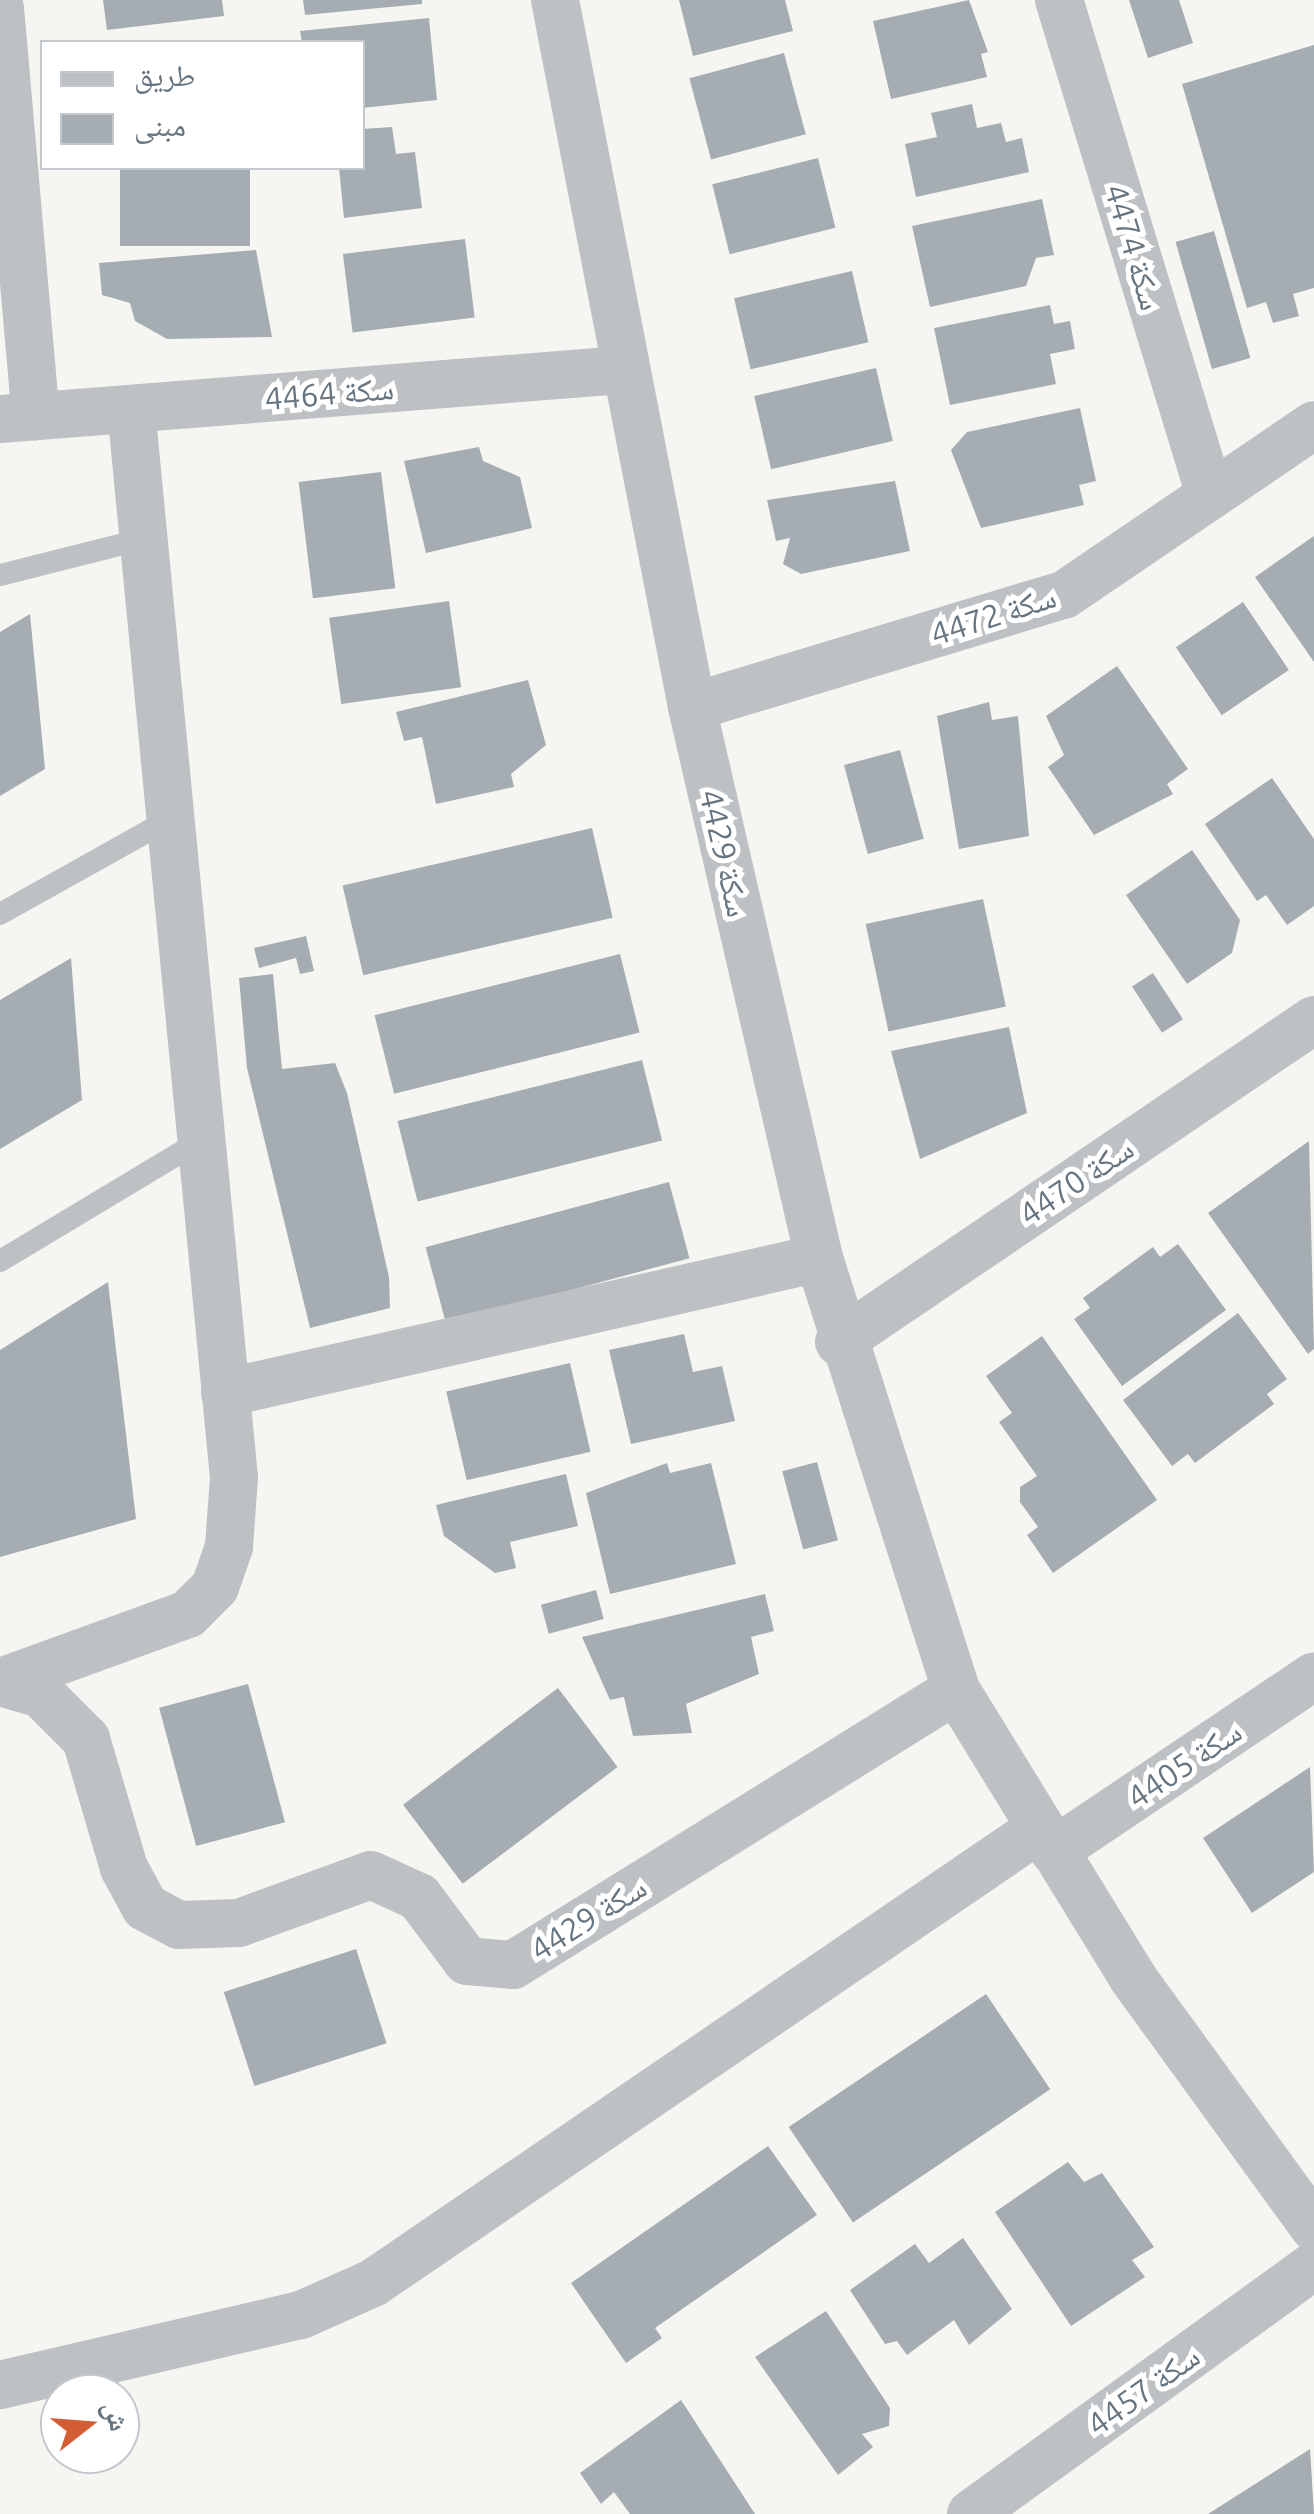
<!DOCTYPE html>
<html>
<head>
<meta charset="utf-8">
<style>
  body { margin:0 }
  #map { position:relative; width:1314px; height:2514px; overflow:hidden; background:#f5f6f2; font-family:Ubuntu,"Noto Naskh Arabic",sans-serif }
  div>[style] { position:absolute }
  .building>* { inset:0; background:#a6adb2; transform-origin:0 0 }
  .lane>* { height:22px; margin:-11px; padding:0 11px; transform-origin:11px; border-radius:11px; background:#bdc1c4 }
  .street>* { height:48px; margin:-24px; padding:0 24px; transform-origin:24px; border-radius:24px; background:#bdc1c4 }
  span { translate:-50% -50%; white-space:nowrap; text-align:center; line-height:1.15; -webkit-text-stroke:10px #fff; paint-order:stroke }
  .street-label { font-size:32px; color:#677581 }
  .legend { position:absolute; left:40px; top:40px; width:325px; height:130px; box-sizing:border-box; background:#fff; border:2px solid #c2c8cd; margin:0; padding:12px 18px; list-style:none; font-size:30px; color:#677581 }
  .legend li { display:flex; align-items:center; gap:20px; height:50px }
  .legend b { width:50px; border:2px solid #c2c8cd }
  .north { position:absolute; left:40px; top:2374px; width:100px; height:100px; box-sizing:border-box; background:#fff; border:2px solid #c2c8cd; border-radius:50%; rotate:73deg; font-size:28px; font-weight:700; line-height:40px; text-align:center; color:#677581 }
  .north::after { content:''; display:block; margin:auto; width:35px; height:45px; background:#d55d33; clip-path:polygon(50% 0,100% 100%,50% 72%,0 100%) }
</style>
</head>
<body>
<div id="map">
  <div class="building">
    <i style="clip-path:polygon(103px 0,222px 0,224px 16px,107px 30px)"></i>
    <i style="clip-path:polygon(303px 0,422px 0,422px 4px,305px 15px)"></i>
    <i style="clip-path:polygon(679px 0,785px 0,793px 31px,693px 56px)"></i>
    <i style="clip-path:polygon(969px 0,988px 52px,981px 54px,987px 77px,891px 99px,873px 21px)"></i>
    <i style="clip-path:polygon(1129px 0,1179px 0,1193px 43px,1148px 58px)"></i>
    <i style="clip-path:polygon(429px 18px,437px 100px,362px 108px,362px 42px,302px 42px,300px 31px)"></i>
    <i style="clip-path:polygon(1314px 45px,1314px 288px,1293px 294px,1299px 316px,1273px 323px,1266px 302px,1247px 308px,1182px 84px)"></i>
    <i style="left:784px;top:53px;width:84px;height:98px;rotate:75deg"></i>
    <i style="clip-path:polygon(972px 104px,977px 128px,1001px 123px,1006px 142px,1022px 138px,1029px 172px,916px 197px,905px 144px,937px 137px,931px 113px)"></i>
    <i style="clip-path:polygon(392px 127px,396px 154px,415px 152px,422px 208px,344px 218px,339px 168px,362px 168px,362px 129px)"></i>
    <i style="left:818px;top:158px;width:72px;height:109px;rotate:76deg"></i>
    <i style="left:120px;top:168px;width:130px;height:78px"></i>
    <i style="clip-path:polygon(1042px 199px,1054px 255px,1036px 258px,1026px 286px,930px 307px,912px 226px)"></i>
    <i style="left:1214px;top:231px;width:132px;height:40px;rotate:74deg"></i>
    <i style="left:465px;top:239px;width:79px;height:123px;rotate:83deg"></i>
    <i style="clip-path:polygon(256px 250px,272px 337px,167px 339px,135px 321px,130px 303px,102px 295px,99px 263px)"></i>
    <i style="left:852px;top:271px;width:73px;height:121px;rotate:77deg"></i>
    <i style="clip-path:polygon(1050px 305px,1054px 324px,1070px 321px,1075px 349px,1050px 354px,1056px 384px,950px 405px,934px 328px)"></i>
    <i style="left:876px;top:368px;width:75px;height:125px;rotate:77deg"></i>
    <i style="clip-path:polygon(1080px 408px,1096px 481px,1079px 485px,1084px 505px,981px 528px,951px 450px,967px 432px)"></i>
    <i style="clip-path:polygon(479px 447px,483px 461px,520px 477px,532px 528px,426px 553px,404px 461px)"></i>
    <i style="left:381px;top:472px;width:117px;height:83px;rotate:83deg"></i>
    <i style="clip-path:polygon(895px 481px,910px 551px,801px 574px,783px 564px,790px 538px,776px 541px,767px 500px)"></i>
    <i style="clip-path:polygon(1314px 536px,1314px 662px,1255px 577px)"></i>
    <i style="left:449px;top:601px;width:87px;height:121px;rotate:82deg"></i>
    <i style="left:1243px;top:602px;width:82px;height:81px;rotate:56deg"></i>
    <i style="clip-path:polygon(30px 614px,45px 769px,0 796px,0 632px)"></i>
    <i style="clip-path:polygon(1117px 666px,1188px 769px,1167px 784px,1173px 794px,1094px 835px,1048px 767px,1064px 755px,1046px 716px)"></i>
    <i style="clip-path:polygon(528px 680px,546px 745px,511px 774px,514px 787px,436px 804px,422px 737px,404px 741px,396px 712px)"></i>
    <i style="clip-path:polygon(989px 702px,992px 720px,1018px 716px,1029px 836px,959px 849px,937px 716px)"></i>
    <i style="left:900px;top:750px;width:92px;height:58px;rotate:75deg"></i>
    <i style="clip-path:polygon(1272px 778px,1314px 839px,1314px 906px,1287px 925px,1266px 895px,1257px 901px,1205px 824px)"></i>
    <i style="left:592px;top:828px;width:92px;height:256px;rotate:77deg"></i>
    <i style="clip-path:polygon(1192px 850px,1240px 920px,1232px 953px,1187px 984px,1126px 895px)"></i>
    <i style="left:983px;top:899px;width:110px;height:120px;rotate:78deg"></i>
    <i style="clip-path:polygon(306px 936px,314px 971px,300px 974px,296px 958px,259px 968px,254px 948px)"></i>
    <i style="left:620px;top:954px;width:81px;height:253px;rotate:76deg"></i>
    <i style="clip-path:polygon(71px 958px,82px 1100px,0 1149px,0 1000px)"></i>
    <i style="left:1153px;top:973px;width:55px;height:25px;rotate:57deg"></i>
    <i style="clip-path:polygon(273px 974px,282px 1069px,335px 1063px,347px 1093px,389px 1277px,390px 1308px,310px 1328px,247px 1068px,239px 978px)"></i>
    <i style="clip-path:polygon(1009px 1027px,1027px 1113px,920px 1159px,891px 1051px)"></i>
    <i style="left:642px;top:1060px;width:83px;height:252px;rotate:76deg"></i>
    <i style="clip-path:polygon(1309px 1141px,1314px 1349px,1308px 1354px,1208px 1213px)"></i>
    <i style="left:669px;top:1182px;width:79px;height:252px;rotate:75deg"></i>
    <i style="clip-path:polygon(1178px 1244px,1226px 1310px,1122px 1386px,1074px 1319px,1090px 1308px,1083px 1298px,1153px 1247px,1160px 1257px)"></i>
    <i style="clip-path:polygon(108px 1282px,136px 1519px,0 1557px,0 1350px)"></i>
    <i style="clip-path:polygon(1238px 1313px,1287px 1379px,1267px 1394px,1274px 1404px,1195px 1463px,1188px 1454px,1172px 1466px,1123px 1400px)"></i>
    <i style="clip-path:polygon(684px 1334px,693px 1372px,722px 1366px,735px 1421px,631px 1444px,609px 1350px)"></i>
    <i style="clip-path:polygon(1042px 1336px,1157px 1500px,1053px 1573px,1027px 1535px,1038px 1527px,1020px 1502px,1020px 1487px,1037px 1476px,999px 1422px,1012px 1413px,986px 1376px)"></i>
    <i style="left:570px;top:1363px;width:91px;height:127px;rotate:77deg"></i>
    <i style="left:817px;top:1462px;width:81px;height:36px;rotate:75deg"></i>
    <i style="clip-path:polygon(667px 1463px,670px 1473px,711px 1463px,736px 1564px,610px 1594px,586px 1493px)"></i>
    <i style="clip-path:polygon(566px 1474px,578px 1526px,510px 1542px,516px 1568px,495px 1573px,444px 1536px,436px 1505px)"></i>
    <i style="left:596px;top:1590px;width:30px;height:57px;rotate:75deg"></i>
    <i style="clip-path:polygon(765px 1594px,774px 1631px,751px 1637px,759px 1674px,686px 1704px,692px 1733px,633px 1736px,624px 1697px,610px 1700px,582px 1637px)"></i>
    <i style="left:248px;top:1684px;width:143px;height:92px;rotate:75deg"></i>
    <i style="left:558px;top:1688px;width:99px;height:194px;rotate:53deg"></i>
    <i style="clip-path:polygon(1310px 1767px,1314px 1872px,1252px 1913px,1203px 1838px)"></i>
    <i style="left:356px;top:1949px;width:99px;height:139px;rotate:72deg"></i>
    <i style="left:986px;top:1994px;width:115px;height:238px;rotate:56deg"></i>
    <i style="clip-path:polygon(768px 2146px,817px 2215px,655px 2328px,662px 2338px,626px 2363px,571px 2283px)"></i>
    <i style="clip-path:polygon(1068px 2162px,1084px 2182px,1102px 2173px,1154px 2247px,1132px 2260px,1145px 2277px,1071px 2326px,995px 2212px)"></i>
    <i style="clip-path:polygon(963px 2238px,1012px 2309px,969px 2345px,954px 2320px,907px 2355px,897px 2341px,885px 2344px,850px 2290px,915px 2244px,929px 2263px)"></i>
    <i style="clip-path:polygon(826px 2311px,890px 2408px,889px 2426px,862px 2434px,873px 2447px,838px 2475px,755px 2357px)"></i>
    <i style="clip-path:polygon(681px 2400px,755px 2514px,630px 2514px,614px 2492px,601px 2504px,580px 2473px)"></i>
    <i style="clip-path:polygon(1310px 2449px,1314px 2514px,1208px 2514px)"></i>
  </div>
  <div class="lane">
    <i style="left:0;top:575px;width:147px;rotate:-14.1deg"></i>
    <i style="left:0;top:914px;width:195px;rotate:-29.2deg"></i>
    <i style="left:0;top:1261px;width:235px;rotate:-31deg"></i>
  </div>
  <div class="street">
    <i style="left:555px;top:0;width:720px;rotate:79.03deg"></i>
    <i style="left:692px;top:707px;width:565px;rotate:77.02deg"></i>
    <i style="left:819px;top:1258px;width:453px;rotate:72.4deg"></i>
    <i style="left:956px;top:1690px;width:338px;rotate:58.4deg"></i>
    <i style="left:1133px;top:1978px;width:308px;rotate:54deg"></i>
    <i style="left:1059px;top:0;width:518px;rotate:73.04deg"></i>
    <i style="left:0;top:8px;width:410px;rotate:85deg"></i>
    <i style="left:0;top:419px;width:624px;rotate:-4.5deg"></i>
    <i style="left:692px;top:707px;width:388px;rotate:-16.8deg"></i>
    <i style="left:1064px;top:595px;width:302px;rotate:-34.2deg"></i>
    <i style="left:839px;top:1342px;width:574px;rotate:-34.13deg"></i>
    <i style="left:225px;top:1393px;width:609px;rotate:-12.8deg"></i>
    <i style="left:0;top:1682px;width:43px;rotate:16.3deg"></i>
    <i style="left:41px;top:1694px;width:64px;rotate:45deg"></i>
    <i style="left:86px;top:1739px;width:134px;rotate:73.6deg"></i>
    <i style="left:124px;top:1868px;width:44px;rotate:61.7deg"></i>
    <i style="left:145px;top:1907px;width:38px;rotate:28deg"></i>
    <i style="left:179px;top:1925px;width:60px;rotate:-1.9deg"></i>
    <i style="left:239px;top:1923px;width:140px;rotate:-20deg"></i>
    <i style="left:371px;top:1875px;width:53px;rotate:24.6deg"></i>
    <i style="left:419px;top:1897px;width:80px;rotate:53.1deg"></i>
    <i style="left:467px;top:1961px;width:46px;rotate:5deg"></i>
    <i style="left:513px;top:1965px;width:521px;rotate:-31.83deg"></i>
    <i style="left:1px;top:1682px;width:199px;rotate:-20deg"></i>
    <i style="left:188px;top:1614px;width:38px;rotate:-45deg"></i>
    <i style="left:215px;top:1587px;width:42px;rotate:-70.7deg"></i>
    <i style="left:229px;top:1547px;width:69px;rotate:-85.9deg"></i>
    <i style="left:234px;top:1478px;width:1074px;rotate:-95.5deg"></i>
    <i style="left:1054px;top:1851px;width:313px;rotate:-33.9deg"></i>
    <i style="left:0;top:2385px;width:309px;rotate:-13.1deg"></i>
    <i style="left:301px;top:2315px;width:79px;rotate:-24deg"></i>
    <i style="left:373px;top:2283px;width:806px;rotate:-34.28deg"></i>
    <i style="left:971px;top:2514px;width:423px;rotate:-35.9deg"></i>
  </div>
  <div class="street-label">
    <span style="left:1134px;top:247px;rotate:73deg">سكة 4474</span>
    <span style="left:329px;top:393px;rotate:-5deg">سكة 4464</span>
    <span style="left:993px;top:615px;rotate:-18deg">سكة 4472</span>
    <span style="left:725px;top:853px;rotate:77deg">سكة 4429</span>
    <span style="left:1076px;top:1181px;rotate:-34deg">سكة 4470</span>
    <span style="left:1184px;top:1764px;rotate:-34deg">سكة 4405</span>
    <span style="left:588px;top:1918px;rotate:-32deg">سكة 4429</span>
    <span style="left:1143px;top:2390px;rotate:-36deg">سكة 4457</span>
  </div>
  <ul class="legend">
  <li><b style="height:12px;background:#bdc1c4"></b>طريق</li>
  <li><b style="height:28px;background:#a6adb2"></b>مبنى</li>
  </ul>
  <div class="north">ش</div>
</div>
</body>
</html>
